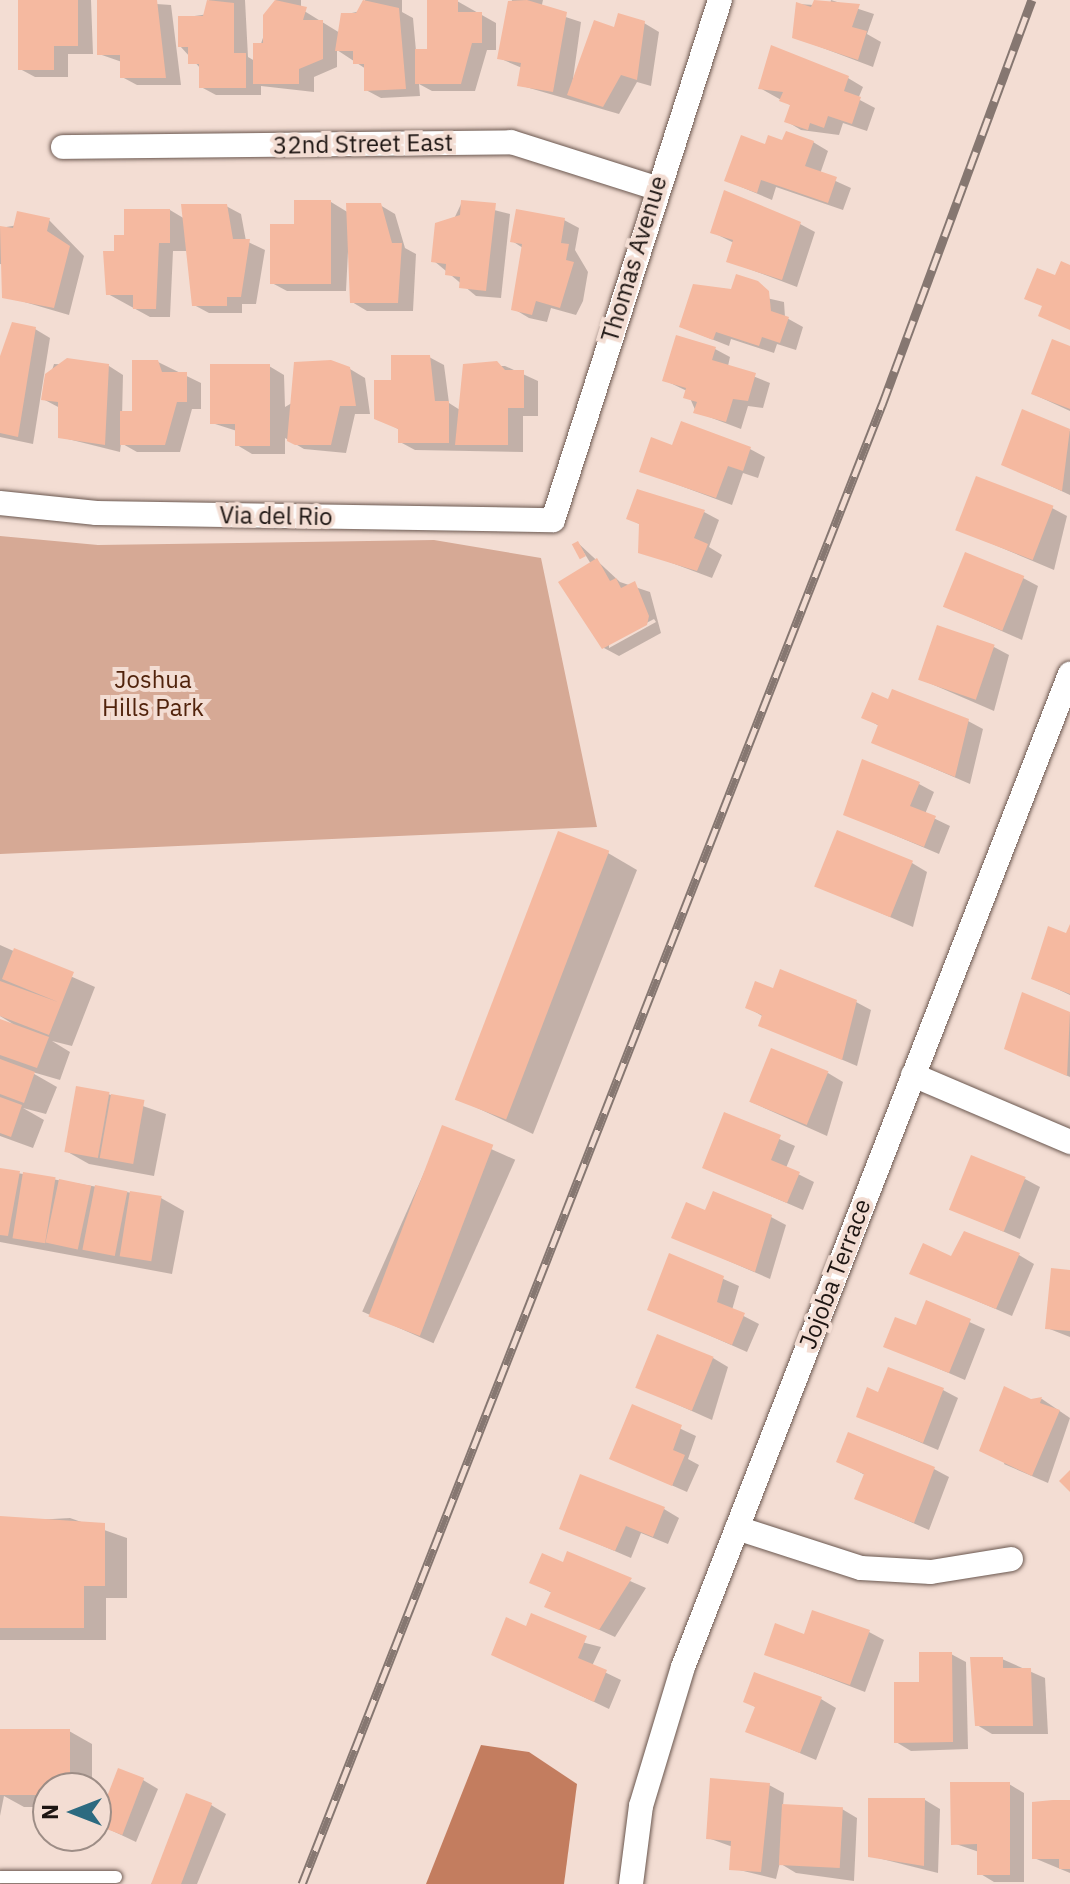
<!DOCTYPE html>
<html>
<head>
<meta charset="utf-8">
<style>
  body { margin:0 }
  #map { position:relative; width:1070px; height:1884px; overflow:hidden; background:#f3ddd3; font-family:"IBM Plex Sans",sans-serif }
  div>[style] { position:absolute }
  .green>* { inset:0; background:#d6a995 }
  .water>* { inset:0; background:#c37d5f }
  .shadow>* { inset:0; background:#0003; transform-origin:0 0 }
  .building>* { inset:0; background:#f5b9a0; transform-origin:0 0 }
  .roads { filter:drop-shadow(0 0 2px #6a574f) drop-shadow(0 0 2px #6a574f) }
  .lane>* { height:12px; margin:-6px; padding:0 6px; transform-origin:6px; border-radius:6px; background:#fff }
  .street>* { height:24px; margin:-12px; padding:0 12px; transform-origin:12px; border-radius:12px; background:#fff }
  .rail>* { height:9px; margin-top:-4.5px; transform-origin:0; background:repeating-linear-gradient(90deg,#f3ddd3 0 18px,#867771 0 36px); box-sizing:border-box; border-block:2px solid #867771 }
  span { translate:-50% -50%; white-space:nowrap; text-align:center; line-height:1.15; -webkit-text-stroke:8px #f3ddd3; paint-order:stroke }
  .street-label { font-size:24px; color:#1d1512 }
  .park-label { font-size:24px; color:#51230c }
  .north { position:absolute; left:32px; top:1772px; width:80px; height:80px; box-sizing:border-box; background:#f3ddd3; border:2px solid #9d8d86; border-radius:50%; rotate:270deg; font-size:22px; font-weight:700; line-height:32px; text-align:center; color:#1d1512 }
  .north::after { content:''; display:block; margin:auto; width:28px; height:36px; background:#2c6a80; clip-path:polygon(50% 0,100% 100%,50% 72%,0 100%) }
</style>
</head>
<body>
<div id="map">
  <div class="green">
    <i style="clip-path:polygon(0 536px,98px 545px,434px 540px,541px 558px,597px 827px,0 854px)"></i>
  </div>
  <div class="water">
    <i style="clip-path:polygon(481px 1745px,529px 1752px,577px 1784px,564px 1884px,426px 1884px)"></i>
  </div>
  <div class="shadow">
    <i style="clip-path:polygon(20px 0,91px 0,93px 54px,68px 54px,68px 77px,35px 77px,20px 69px)"></i>
    <i style="clip-path:polygon(99px 0,171px 5px,181px 85px,137px 85px,122px 77px,122px 62px,99px 54px)"></i>
    <i style="clip-path:polygon(209px 0,245px 0,248px 57px,255px 61px,276px 0,301px 0,301px 9px,340px 33px,343px 15px,365px 10px,365px 0,402px 0,402px 12px,413px 18px,416px 51px,429px 51px,457px 1px,496px 23px,496px 50px,487px 50px,475px 91px,432px 91px,419px 84px,420px 96px,381px 98px,366px 90px,366px 69px,337px 50px,337px 67px,314px 77px,314px 92px,261px 86px,261px 95px,216px 95px,201px 87px,201px 69px,180px 46px,180px 18px,209px 14px)"></i>
    <i style="clip-path:polygon(512px 0,543px 0,541px 9px,581px 22px,572px 86px,615px 30px,644px 23px,659px 32px,651px 86px,637px 82px,619px 114px,519px 85px,522px 68px,499px 58px)"></i>
    <i style="clip-path:polygon(831px 0,874px 14px,867px 34px,881px 42px,873px 67px,794px 37px,798px 4px,830px 6px)"></i>
    <i style="clip-path:polygon(848px 78px,863px 87px,858px 99px,875px 108px,867px 131px,843px 123px,839px 135px,801px 130px,786px 121px,792px 106px,760px 88px)"></i>
    <i style="clip-path:polygon(813px 142px,828px 151px,820px 174px,851px 188px,843px 210px,776px 187px,772px 200px,727px 181px,766px 146px)"></i>
    <i style="clip-path:polygon(331px 202px,349px 213px,380px 205px,395px 214px,405px 248px,416px 254px,413px 311px,367px 311px,352px 302px,349px 232px,346px 291px,287px 291px,272px 283px,296px 226px)"></i>
    <i style="clip-path:polygon(462px 202px,510px 214px,501px 298px,476px 296px,434px 261px)"></i>
    <i style="clip-path:polygon(226px 206px,241px 214px,246px 241px,265px 250px,256px 304px,242px 304px,242px 313px,209px 313px,194px 305px,188px 251px,173px 251px,170px 317px,150px 317px,108px 294px,126px 237px,170px 210px,185px 219px)"></i>
    <i style="clip-path:polygon(49px 220px,84px 256px,69px 315px,4px 296px,8px 265px,0 264px,0 228px)"></i>
    <i style="clip-path:polygon(564px 220px,579px 228px,575px 250px,588px 272px,583px 301px,576px 315px,551px 308px,547px 322px,529px 318px,514px 309px,523px 248px,512px 241px)"></i>
    <i style="clip-path:polygon(800px 224px,815px 232px,797px 287px,728px 261px,734px 243px,712px 232px)"></i>
    <i style="clip-path:polygon(721px 288px,784px 302px,785px 317px,803px 327px,796px 350px,777px 344px,774px 353px,731px 339px,729px 346px,681px 327px)"></i>
    <i style="clip-path:polygon(35px 329px,50px 338px,33px 444px,0 437px,0 361px)"></i>
    <i style="clip-path:polygon(1070px 348px,1070px 411px,1033px 394px)"></i>
    <i style="clip-path:polygon(715px 349px,730px 357px,728px 366px,770px 383px,763px 408px,748px 406px,741px 429px,696px 412px,687px 391px,664px 380px)"></i>
    <i style="clip-path:polygon(429px 357px,444px 365px,449px 403px,460px 410px,465px 366px,505px 366px,538px 381px,538px 416px,523px 416px,523px 452px,415px 450px,400px 442px,400px 430px,376px 417px,393px 382px)"></i>
    <i style="clip-path:polygon(158px 362px,201px 383px,201px 409px,192px 409px,180px 452px,137px 452px,121px 443px,120px 452px,60px 437px,60px 408px,43px 399px,54px 364px,109px 366px,123px 375px,122px 418px,134px 413px)"></i>
    <i style="clip-path:polygon(269px 366px,284px 375px,285px 407px,350px 369px,365px 378px,370px 414px,355px 414px,346px 453px,304px 449px,285px 438px,285px 454px,252px 454px,237px 445px,237px 431px,212px 423px)"></i>
    <i style="clip-path:polygon(1023px 411px,1070px 431px,1070px 495px,1003px 464px)"></i>
    <i style="clip-path:polygon(673px 447px,750px 449px,765px 457px,758px 478px,743px 473px,732px 505px,641px 471px)"></i>
    <i style="clip-path:polygon(1052px 508px,1067px 516px,1054px 570px,957px 529px)"></i>
    <i style="clip-path:polygon(704px 512px,719px 520px,709px 547px,722px 555px,712px 578px,640px 551px,641px 525px,628px 518px)"></i>
    <i style="clip-path:polygon(evenodd,578px 543px,620px 582px,650px 592px,661px 633px,619px 656px,604px 648px,560px 582px,591px 564px,578px 543px,654px 619px,656px 622px,609px 648px,609px 643px,654px 619px)"></i>
    <i style="clip-path:polygon(1023px 578px,1038px 586px,1022px 640px,947px 607px)"></i>
    <i style="clip-path:polygon(994px 647px,1009px 655px,994px 711px,920px 679px)"></i>
    <i style="clip-path:polygon(864px 717px,968px 721px,983px 729px,970px 784px,873px 742px,879px 726px)"></i>
    <i style="clip-path:polygon(919px 784px,934px 792px,925px 814px,950px 826px,939px 854px,845px 814px)"></i>
    <i style="clip-path:polygon(608px 853px,637px 870px,533px 1134px,456px 1098px)"></i>
    <i style="clip-path:polygon(912px 863px,927px 872px,913px 927px,816px 885px)"></i>
    <i style="clip-path:polygon(1070px 935px,1070px 995px,1034px 978px)"></i>
    <i style="clip-path:polygon(0 945px,95px 987px,72px 1046px,52px 1041px,70px 1052px,60px 1080px,29px 1071px,57px 1087px,46px 1114px,23px 1108px,44px 1120px,33px 1148px,0 1136px,0 1021px,13px 1024px,0 1016px)"></i>
    <i style="clip-path:polygon(774px 991px,856px 1002px,871px 1010px,857px 1066px,760px 1025px,764px 1017px,747px 1007px)"></i>
    <i style="clip-path:polygon(1023px 994px,1070px 1014px,1070px 1077px,1006px 1048px)"></i>
    <i style="clip-path:polygon(828px 1073px,843px 1082px,827px 1136px,751px 1102px)"></i>
    <i style="clip-path:polygon(108px 1094px,166px 1114px,154px 1176px,89px 1164px,66px 1151px)"></i>
    <i style="clip-path:polygon(726px 1115px,795px 1146px,786px 1168px,814px 1182px,803px 1210px,704px 1167px)"></i>
    <i style="left:444px;top:1128px;width:78px;height:201px;rotate:24deg"></i>
    <i style="clip-path:polygon(0 1170px,161px 1198px,184px 1211px,172px 1274px,0 1242px)"></i>
    <i style="clip-path:polygon(1025px 1179px,1040px 1187px,1020px 1239px,952px 1209px)"></i>
    <i style="clip-path:polygon(706px 1213px,771px 1217px,786px 1225px,770px 1279px,674px 1237px)"></i>
    <i style="clip-path:polygon(670px 1255px,739px 1286px,732px 1310px,759px 1324px,747px 1352px,650px 1309px)"></i>
    <i style="clip-path:polygon(1019px 1255px,1034px 1264px,1012px 1316px,912px 1273px)"></i>
    <i style="clip-path:polygon(1070px 1272px,1070px 1337px,1047px 1328px)"></i>
    <i style="clip-path:polygon(927px 1303px,985px 1329px,965px 1380px,886px 1346px,917px 1328px)"></i>
    <i style="clip-path:polygon(713px 1358px,728px 1367px,712px 1420px,638px 1387px)"></i>
    <i style="clip-path:polygon(943px 1390px,958px 1398px,938px 1450px,858px 1416px,880px 1395px)"></i>
    <i style="clip-path:polygon(1042px 1399px,1070px 1418px,1048px 1483px,1004px 1464px,1030px 1402px)"></i>
    <i style="clip-path:polygon(634px 1407px,696px 1436px,688px 1459px,699px 1465px,687px 1492px,612px 1459px)"></i>
    <i style="clip-path:polygon(839px 1461px,934px 1469px,949px 1477px,929px 1530px,856px 1498px,865px 1475px)"></i>
    <i style="clip-path:polygon(664px 1509px,679px 1518px,668px 1544px,641px 1533px,631px 1558px,561px 1528px)"></i>
    <i style="clip-path:polygon(70px 1518px,127px 1538px,127px 1598px,106px 1598px,106px 1640px,0 1640px,0 1522px)"></i>
    <i style="clip-path:polygon(568px 1554px,646px 1588px,615px 1637px,547px 1606px,552px 1593px,532px 1582px,564px 1565px)"></i>
    <i style="clip-path:polygon(527px 1628px,601px 1647px,592px 1666px,621px 1680px,609px 1709px,493px 1654px)"></i>
    <i style="clip-path:polygon(869px 1632px,884px 1640px,865px 1692px,766px 1654px,805px 1636px)"></i>
    <i style="clip-path:polygon(951px 1654px,966px 1662px,968px 1749px,911px 1751px,896px 1742px)"></i>
    <i style="clip-path:polygon(1002px 1659px,1045px 1678px,1048px 1734px,992px 1734px,977px 1725px)"></i>
    <i style="clip-path:polygon(821px 1699px,836px 1708px,816px 1760px,748px 1731px,757px 1708px,745px 1701px)"></i>
    <i style="clip-path:polygon(69px 1731px,92px 1744px,92px 1788px,48px 1788px,48px 1807px,24px 1807px,4px 1796px,0 1816px,0 1751px)"></i>
    <i style="clip-path:polygon(143px 1780px,158px 1789px,136px 1842px,98px 1824px)"></i>
    <i style="clip-path:polygon(1009px 1784px,1024px 1793px,1024px 1882px,994px 1882px,979px 1873px,979px 1852px,953px 1843px)"></i>
    <i style="clip-path:polygon(769px 1785px,784px 1793px,783px 1806px,842px 1809px,857px 1818px,854px 1881px,796px 1873px,781px 1864px,782px 1854px,776px 1879px,731px 1868px,733px 1847px,708px 1838px)"></i>
    <i style="clip-path:polygon(925px 1800px,940px 1809px,938px 1873px,870px 1856px)"></i>
    <i style="clip-path:polygon(1070px 1804px,1070px 1873px,1034px 1858px)"></i>
    <i style="clip-path:polygon(211px 1805px,226px 1814px,197px 1884px,151px 1884px)"></i>
  </div>
  <div class="building">
    <i style="clip-path:polygon(18px 0,78px 0,78px 46px,54px 46px,54px 70px,18px 70px)"></i>
    <i style="clip-path:polygon(97px 0,157px 0,166px 78px,120px 78px,120px 55px,97px 55px)"></i>
    <i style="clip-path:polygon(207px 0,234px 3px,234px 53px,246px 53px,246px 88px,199px 88px,199px 64px,188px 64px,188px 47px,178px 47px,178px 16px,203px 16px)"></i>
    <i style="clip-path:polygon(275px 0,307px 7px,303px 20px,323px 20px,323px 59px,299px 69px,299px 84px,253px 84px,253px 43px,263px 43px,263px 15px)"></i>
    <i style="clip-path:polygon(363px 0,399px 8px,406px 89px,364px 91px,364px 64px,353px 64px,353px 51px,335px 51px,341px 13px,356px 13px)"></i>
    <i style="clip-path:polygon(427px 0,458px 0,458px 12px,482px 12px,482px 43px,472px 43px,461px 84px,415px 84px,415px 49px,427px 49px)"></i>
    <i style="clip-path:polygon(527px 0,567px 12px,553px 92px,517px 86px,521px 63px,497px 59px,508px 1px)"></i>
    <i style="clip-path:polygon(814px 0,860px 4px,852px 27px,867px 31px,858px 60px,792px 38px,796px 2px,811px 7px)"></i>
    <i style="clip-path:polygon(618px 13px,645px 21px,637px 80px,621px 75px,603px 107px,567px 95px,594px 20px,614px 27px)"></i>
    <i style="clip-path:polygon(771px 45px,849px 76px,844px 91px,861px 97px,852px 124px,828px 116px,824px 128px,810px 123px,808px 130px,784px 122px,790px 105px,779px 101px,783px 92px,758px 89px)"></i>
    <i style="clip-path:polygon(786px 131px,814px 141px,805px 166px,837px 177px,828px 203px,761px 180px,757px 193px,724px 181px,741px 135px,765px 144px,768px 135px,782px 140px)"></i>
    <i style="clip-path:polygon(724px 190px,801px 222px,782px 280px,726px 262px,733px 240px,710px 233px)"></i>
    <i style="clip-path:polygon(294px 200px,331px 200px,331px 284px,270px 284px,270px 224px,294px 224px)"></i>
    <i style="clip-path:polygon(461px 200px,496px 203px,486px 291px,459px 288px,460px 277px,445px 275px,446px 264px,431px 262px,435px 223px,460px 215px)"></i>
    <i style="clip-path:polygon(346px 203px,381px 203px,392px 243px,402px 243px,398px 303px,350px 303px)"></i>
    <i style="clip-path:polygon(181px 204px,227px 204px,233px 239px,250px 239px,241px 297px,227px 297px,227px 306px,192px 306px)"></i>
    <i style="clip-path:polygon(124px 209px,170px 209px,170px 243px,159px 243px,156px 309px,133px 309px,133px 295px,106px 295px,103px 251px,114px 251px,114px 235px,124px 235px)"></i>
    <i style="clip-path:polygon(516px 209px,565px 218px,561px 243px,569px 244px,566px 260px,574px 262px,560px 308px,536px 301px,532px 315px,511px 310px,522px 244px,510px 242px)"></i>
    <i style="clip-path:polygon(17px 211px,50px 218px,47px 231px,70px 246px,54px 308px,2px 298px,0 226px,13px 228px)"></i>
    <i style="clip-path:polygon(1061px 261px,1070px 265px,1070px 330px,1038px 316px,1042px 306px,1024px 299px,1037px 268px,1055px 275px)"></i>
    <i style="clip-path:polygon(736px 274px,758px 281px,769px 291px,771px 311px,789px 317px,780px 343px,762px 337px,759px 346px,716px 332px,713px 340px,679px 327px,693px 284px,731px 289px)"></i>
    <i style="clip-path:polygon(12px 322px,36px 327px,18px 437px,0 433px,0 356px)"></i>
    <i style="clip-path:polygon(676px 335px,716px 347px,712px 360px,756px 373px,748px 401px,733px 399px,726px 422px,693px 413px,697px 402px,683px 398px,686px 388px,662px 381px)"></i>
    <i style="clip-path:polygon(1052px 339px,1070px 346px,1070px 409px,1031px 394px)"></i>
    <i style="clip-path:polygon(391px 355px,430px 355px,435px 401px,449px 401px,449px 443px,398px 443px,398px 429px,374px 419px,374px 380px,391px 380px)"></i>
    <i style="clip-path:polygon(67px 358px,109px 364px,105px 445px,58px 438px,58px 402px,41px 400px,45px 374px)"></i>
    <i style="clip-path:polygon(132px 360px,158px 360px,162px 372px,187px 372px,187px 402px,177px 402px,165px 445px,120px 445px,120px 411px,132px 411px)"></i>
    <i style="clip-path:polygon(331px 360px,350px 367px,356px 406px,340px 406px,331px 445px,295px 445px,287px 441px,294px 362px)"></i>
    <i style="clip-path:polygon(497px 361px,505px 370px,524px 370px,524px 408px,508px 408px,508px 445px,455px 445px,463px 364px)"></i>
    <i style="clip-path:polygon(210px 364px,270px 364px,270px 446px,235px 446px,235px 424px,210px 424px)"></i>
    <i style="clip-path:polygon(1022px 409px,1070px 429px,1062px 491px,1001px 465px)"></i>
    <i style="clip-path:polygon(681px 421px,751px 447px,743px 471px,728px 466px,716px 498px,639px 472px,651px 437px,672px 445px)"></i>
    <i style="left:976px;top:476px;width:83px;height:58px;rotate:21deg"></i>
    <i style="clip-path:polygon(637px 489px,705px 510px,694px 538px,708px 544px,697px 571px,638px 553px,639px 524px,626px 519px)"></i>
    <i style="left:578px;top:541px;width:17px;height:7px;rotate:62deg"></i>
    <i style="left:965px;top:552px;width:64px;height:59px;rotate:22deg"></i>
    <i style="clip-path:polygon(597px 558px,610px 581px,616px 578px,621px 588px,635px 581px,649px 616px,647px 625px,602px 649px,558px 582px)"></i>
    <i style="left:937px;top:625px;width:61px;height:58px;rotate:19deg"></i>
    <i style="clip-path:polygon(892px 689px,969px 719px,955px 777px,871px 743px,878px 725px,861px 718px,872px 692px,888px 699px)"></i>
    <i style="clip-path:polygon(862px 759px,920px 782px,910px 806px,936px 816px,924px 847px,843px 815px)"></i>
    <i style="left:837px;top:830px;width:82px;height:61px;rotate:22deg"></i>
    <i style="left:558px;top:831px;width:55px;height:288px;rotate:21deg"></i>
    <i style="clip-path:polygon(1070px 924px,1070px 994px,1031px 979px,1048px 926px,1066px 933px)"></i>
    <i style="clip-path:polygon(14px 948px,74px 972px,49px 1035px,0 1016px,0 981px,58px 1002px,2px 979px)"></i>
    <i style="clip-path:polygon(780px 969px,857px 1000px,842px 1060px,758px 1026px,762px 1015px,745px 1008px,755px 981px,773px 988px)"></i>
    <i style="clip-path:polygon(1022px 992px,1070px 1012px,1067px 1076px,1004px 1049px)"></i>
    <i style="clip-path:polygon(0 1019px,49px 1037px,37px 1068px,0 1055px)"></i>
    <i style="left:771px;top:1048px;width:62px;height:58px;rotate:22deg"></i>
    <i style="clip-path:polygon(0 1059px,35px 1072px,24px 1103px,0 1094px)"></i>
    <i style="left:76px;top:1086px;width:34px;height:67px;rotate:10deg"></i>
    <i style="left:111px;top:1094px;width:34px;height:65px;rotate:10deg"></i>
    <i style="clip-path:polygon(0 1097px,22px 1105px,11px 1137px,0 1133px)"></i>
    <i style="clip-path:polygon(724px 1112px,781px 1135px,771px 1160px,800px 1172px,787px 1203px,702px 1168px)"></i>
    <i style="left:442px;top:1125px;width:55px;height:205px;rotate:21deg"></i>
    <i style="left:971px;top:1155px;width:59px;height:59px;rotate:22deg"></i>
    <i style="clip-path:polygon(0 1168px,20px 1171px,8px 1236px,0 1235px)"></i>
    <i style="left:23px;top:1172px;width:33px;height:67px;rotate:9deg"></i>
    <i style="left:59px;top:1179px;width:33px;height:65px;rotate:12deg"></i>
    <i style="left:95px;top:1185px;width:33px;height:66px;rotate:11deg"></i>
    <i style="left:130px;top:1191px;width:32px;height:66px;rotate:9deg"></i>
    <i style="clip-path:polygon(713px 1191px,772px 1215px,755px 1272px,671px 1238px,686px 1202px,705px 1210px)"></i>
    <i style="clip-path:polygon(964px 1231px,1020px 1253px,996px 1309px,909px 1274px,923px 1243px,951px 1256px)"></i>
    <i style="clip-path:polygon(669px 1253px,724px 1276px,717px 1302px,745px 1313px,732px 1345px,647px 1310px)"></i>
    <i style="clip-path:polygon(1051px 1268px,1070px 1270px,1070px 1331px,1045px 1329px)"></i>
    <i style="clip-path:polygon(926px 1300px,971px 1319px,949px 1373px,883px 1347px,895px 1317px,916px 1325px)"></i>
    <i style="left:657px;top:1334px;width:61px;height:58px;rotate:22deg"></i>
    <i style="clip-path:polygon(888px 1367px,944px 1388px,923px 1443px,856px 1417px,867px 1387px,878px 1392px)"></i>
    <i style="clip-path:polygon(1004px 1386px,1031px 1399px,1042px 1397px,1040px 1403px,1060px 1410px,1032px 1476px,979px 1451px)"></i>
    <i style="clip-path:polygon(632px 1404px,682px 1425px,673px 1450px,685px 1455px,672px 1486px,609px 1459px)"></i>
    <i style="clip-path:polygon(848px 1432px,935px 1467px,914px 1523px,854px 1499px,864px 1474px,836px 1462px)"></i>
    <i style="clip-path:polygon(1070px 1470px,1070px 1492px,1059px 1481px)"></i>
    <i style="clip-path:polygon(580px 1474px,665px 1507px,653px 1537px,626px 1526px,615px 1551px,559px 1529px)"></i>
    <i style="clip-path:polygon(0 1516px,105px 1523px,105px 1586px,84px 1586px,84px 1628px,0 1628px)"></i>
    <i style="clip-path:polygon(567px 1551px,632px 1578px,599px 1630px,544px 1607px,551px 1592px,529px 1583px,542px 1553px,563px 1562px)"></i>
    <i style="clip-path:polygon(812px 1610px,870px 1630px,850px 1685px,764px 1655px,775px 1623px,804px 1634px)"></i>
    <i style="clip-path:polygon(531px 1613px,587px 1636px,578px 1658px,607px 1670px,594px 1702px,491px 1655px,506px 1617px,526px 1626px)"></i>
    <i style="clip-path:polygon(919px 1652px,952px 1652px,953px 1742px,894px 1743px,894px 1682px,919px 1682px)"></i>
    <i style="clip-path:polygon(970px 1657px,1003px 1657px,1003px 1668px,1031px 1668px,1033px 1726px,975px 1726px)"></i>
    <i style="clip-path:polygon(754px 1672px,822px 1697px,800px 1753px,745px 1732px,755px 1707px,743px 1702px)"></i>
    <i style="left:0;top:1729px;width:70px;height:66px"></i>
    <i style="left:118px;top:1768px;width:28px;height:61px;rotate:21deg"></i>
    <i style="clip-path:polygon(710px 1778px,770px 1783px,761px 1872px,729px 1870px,731px 1841px,706px 1839px)"></i>
    <i style="clip-path:polygon(950px 1782px,1010px 1782px,1010px 1875px,977px 1875px,977px 1844px,951px 1845px)"></i>
    <i style="left:186px;top:1793px;width:28px;height:98px;rotate:21deg"></i>
    <i style="clip-path:polygon(868px 1798px,925px 1798px,924px 1866px,868px 1857px)"></i>
    <i style="clip-path:polygon(1053px 1800px,1070px 1800px,1070px 1869px,1059px 1869px,1059px 1859px,1032px 1859px,1032px 1802px)"></i>
    <i style="left:782px;top:1804px;width:61px;height:61px;rotate:3deg"></i>
  </div>
  <div class="roads">
    <div class="lane">
      <i style="left:0;top:1877px;width:116px"></i>
    </div>
    <div class="street">
      <i style="left:63px;top:147px;width:448px;rotate:-0.6deg"></i>
      <i style="left:511px;top:142px;width:152px;rotate:17.6deg"></i>
      <i style="left:0;top:503px;width:97px;rotate:5.9deg"></i>
      <i style="left:96px;top:513px;width:457px;rotate:0.9deg"></i>
      <i style="left:553px;top:520px;width:546px;rotate:-72.2deg"></i>
      <i style="left:913px;top:1075px;width:171px;rotate:23.1deg"></i>
      <i style="left:737px;top:1528px;width:130px;rotate:17.9deg"></i>
      <i style="left:861px;top:1568px;width:70px;rotate:3.3deg"></i>
      <i style="left:931px;top:1572px;width:81px;rotate:-9.2deg"></i>
      <i style="left:631px;top:1884px;width:79px;rotate:-82.7deg"></i>
      <i style="left:641px;top:1806px;width:145px;rotate:-73.2deg"></i>
      <i style="left:683px;top:1667px;width:1066px;rotate:-68.71deg"></i>
    </div>
  </div>
  <div class="rail">
    <i style="left:302px;top:1884px;width:1589px;rotate:-68.59deg"></i>
    <i style="left:882px;top:405px;width:432px;rotate:-69.7deg"></i>
  </div>
  <div class="street-label">
    <span style="left:363px;top:144px;rotate:-1deg">32nd Street East</span>
    <span style="left:634px;top:259px;rotate:-73deg">Thomas Avenue</span>
    <span style="left:276px;top:516px;rotate:1deg">Via del Rio</span>
    <span style="left:835px;top:1274px;rotate:-69deg">Jojoba Terrace</span>
  </div>
  <div class="park-label">
    <span style="left:153px;top:694px">Joshua<br>Hills Park</span>
  </div>
  <div class="north">N</div>
</div>
</body>
</html>
